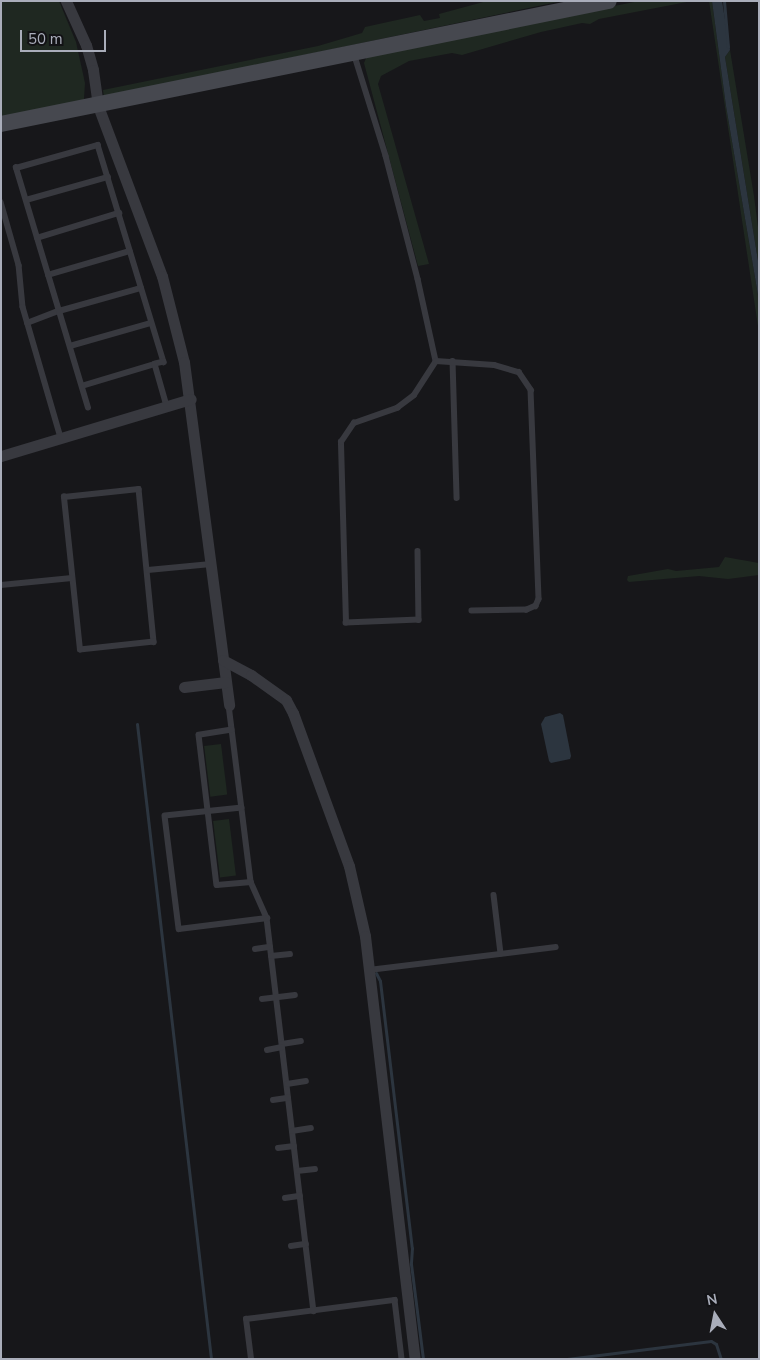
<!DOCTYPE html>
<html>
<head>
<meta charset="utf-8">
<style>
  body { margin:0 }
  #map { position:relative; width:760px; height:1360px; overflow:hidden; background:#17171a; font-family:"Nunito Sans",sans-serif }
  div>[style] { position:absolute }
  .green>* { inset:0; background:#1f2821; transform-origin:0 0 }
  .water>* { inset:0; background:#2c353f }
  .stream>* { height:3px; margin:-1.5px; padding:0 1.5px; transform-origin:1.5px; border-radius:1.5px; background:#2c353f }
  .service>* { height:5.5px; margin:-2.75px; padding:0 2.75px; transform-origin:2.75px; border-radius:2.75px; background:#38393f }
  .minor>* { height:11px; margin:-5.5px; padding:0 5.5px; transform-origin:5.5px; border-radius:5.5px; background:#38393f }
  .secondary>* { height:16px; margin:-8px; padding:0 8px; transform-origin:8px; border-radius:8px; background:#46484f }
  span { translate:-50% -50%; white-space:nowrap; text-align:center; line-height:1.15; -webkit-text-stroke:4px #121215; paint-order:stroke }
  .frame { position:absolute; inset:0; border:2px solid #a9adba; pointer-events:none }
  .north { position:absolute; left:690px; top:1290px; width:50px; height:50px; -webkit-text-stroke:4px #121215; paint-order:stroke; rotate:349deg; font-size:14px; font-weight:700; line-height:20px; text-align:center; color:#a9adba }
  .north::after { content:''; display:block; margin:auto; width:18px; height:22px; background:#a9adba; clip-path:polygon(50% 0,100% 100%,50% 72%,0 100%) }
  .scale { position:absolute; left:20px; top:30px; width:86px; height:22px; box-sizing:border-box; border:2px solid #a9adba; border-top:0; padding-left:6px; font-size:15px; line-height:18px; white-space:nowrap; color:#a9adba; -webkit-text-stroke:4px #121215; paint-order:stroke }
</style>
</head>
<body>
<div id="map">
  <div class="green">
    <i style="clip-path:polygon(1px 1px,59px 1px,76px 42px,85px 83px,84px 99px,81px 102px,1px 117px)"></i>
    <i style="clip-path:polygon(487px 1px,562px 1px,104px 97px,103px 90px,318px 46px,362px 33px,365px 27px,420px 15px,424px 21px,440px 18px,439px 14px)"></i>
    <i style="clip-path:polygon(639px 1px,692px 1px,599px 19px,590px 24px,582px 23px,541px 32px,462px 55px,452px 53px,409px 61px,381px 76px,378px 84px,429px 264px,418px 266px,364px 63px,367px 56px)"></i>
    <i style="clip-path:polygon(709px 1px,712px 1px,726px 106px,759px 301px,759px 333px)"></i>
    <i style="clip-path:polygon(730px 50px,754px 196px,759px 235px,759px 267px,725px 57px)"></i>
    <i style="clip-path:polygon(725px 557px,759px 563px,759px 575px,728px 579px,699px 576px,629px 582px,627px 580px,628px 576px,668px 569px,676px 571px,719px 567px)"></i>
    <i style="left:221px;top:744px;width:51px;height:17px;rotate:83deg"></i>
    <i style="left:229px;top:819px;width:57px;height:16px;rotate:83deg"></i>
  </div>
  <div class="water">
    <i style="clip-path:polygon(712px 1px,722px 1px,730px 50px,725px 57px,759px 267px,759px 301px,726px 106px)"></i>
    <i style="clip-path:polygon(560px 713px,563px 715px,571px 756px,570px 759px,551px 763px,549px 761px,541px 724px,545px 717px)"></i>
  </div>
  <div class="stream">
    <i style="left:724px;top:1px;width:46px;rotate:85deg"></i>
    <i style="left:137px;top:724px;width:639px;rotate:83.35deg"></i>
    <i style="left:376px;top:973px;width:9px;rotate:63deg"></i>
    <i style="left:380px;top:981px;width:269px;rotate:83.2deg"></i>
    <i style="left:412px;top:1248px;width:16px;rotate:94deg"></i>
    <i style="left:411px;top:1264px;width:96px;rotate:82.8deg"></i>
    <i style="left:567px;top:1359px;width:145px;rotate:-7.1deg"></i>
    <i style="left:711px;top:1341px;width:6px;rotate:31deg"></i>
    <i style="left:716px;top:1344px;width:16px;rotate:72deg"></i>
  </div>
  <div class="service">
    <i style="left:354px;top:53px;width:108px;rotate:72.7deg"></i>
    <i style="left:386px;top:156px;width:127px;rotate:75.4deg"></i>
    <i style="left:418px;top:279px;width:84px;rotate:77.6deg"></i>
    <i style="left:26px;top:200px;width:85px;rotate:-15.7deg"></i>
    <i style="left:1px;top:202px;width:66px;rotate:74.1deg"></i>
    <i style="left:19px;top:265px;width:42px;rotate:84.6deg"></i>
    <i style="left:23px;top:307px;width:136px;rotate:73.8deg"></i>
    <i style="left:37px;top:238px;width:86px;rotate:-17deg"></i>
    <i style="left:48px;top:275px;width:85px;rotate:-16.3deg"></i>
    <i style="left:27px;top:323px;width:34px;rotate:-21deg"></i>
    <i style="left:59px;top:311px;width:85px;rotate:-15.7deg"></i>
    <i style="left:70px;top:346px;width:84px;rotate:-15.9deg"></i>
    <i style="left:453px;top:361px;width:137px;rotate:88.3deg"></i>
    <i style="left:82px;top:386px;width:76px;rotate:-16.8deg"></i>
    <i style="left:88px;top:408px;width:251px;rotate:-106.7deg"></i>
    <i style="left:16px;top:168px;width:85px;rotate:-15.7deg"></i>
    <i style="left:98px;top:145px;width:227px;rotate:73.1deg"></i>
    <i style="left:164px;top:362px;width:9px;rotate:167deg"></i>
    <i style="left:155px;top:364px;width:44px;rotate:74.1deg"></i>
    <i style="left:139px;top:489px;width:154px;rotate:84.4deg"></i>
    <i style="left:154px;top:642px;width:74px;rotate:173.8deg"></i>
    <i style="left:80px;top:650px;width:154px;rotate:-96deg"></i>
    <i style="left:64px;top:497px;width:75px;rotate:-6.1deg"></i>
    <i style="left:418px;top:551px;width:69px;rotate:89.2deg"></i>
    <i style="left:419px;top:620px;width:73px;rotate:177.6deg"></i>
    <i style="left:346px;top:623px;width:181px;rotate:-91.6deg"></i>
    <i style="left:341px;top:442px;width:23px;rotate:-56deg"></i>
    <i style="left:354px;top:423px;width:46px;rotate:-19.2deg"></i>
    <i style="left:397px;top:408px;width:21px;rotate:-37deg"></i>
    <i style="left:414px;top:395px;width:40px;rotate:-57.1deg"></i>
    <i style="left:436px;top:361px;width:58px;rotate:3.9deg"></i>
    <i style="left:494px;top:365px;width:26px;rotate:16deg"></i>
    <i style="left:519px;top:372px;width:22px;rotate:56deg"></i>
    <i style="left:531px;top:390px;width:209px;rotate:87.8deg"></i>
    <i style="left:539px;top:599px;width:8px;rotate:113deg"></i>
    <i style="left:536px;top:606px;width:10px;rotate:156deg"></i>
    <i style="left:527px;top:610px;width:55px;rotate:179deg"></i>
    <i style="left:148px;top:570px;width:63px;rotate:-5.4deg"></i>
    <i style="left:1px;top:585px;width:71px;rotate:-5.6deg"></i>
    <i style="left:229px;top:705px;width:178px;rotate:82.9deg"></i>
    <i style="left:251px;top:882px;width:39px;rotate:66deg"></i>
    <i style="left:267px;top:918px;width:396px;rotate:83.2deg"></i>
    <i style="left:232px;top:730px;width:33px;rotate:171deg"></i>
    <i style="left:199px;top:735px;width:151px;rotate:83.2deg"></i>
    <i style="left:217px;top:885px;width:34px;rotate:-5deg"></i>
    <i style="left:242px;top:808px;width:77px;rotate:174.1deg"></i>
    <i style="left:165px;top:816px;width:114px;rotate:82.9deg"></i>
    <i style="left:179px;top:929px;width:89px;rotate:-7.1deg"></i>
    <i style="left:494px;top:895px;width:59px;rotate:83.2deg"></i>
    <i style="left:255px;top:949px;width:15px;rotate:-8deg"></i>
    <i style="left:271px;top:956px;width:19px;rotate:-6deg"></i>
    <i style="left:369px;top:970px;width:188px;rotate:-7deg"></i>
    <i style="left:262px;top:999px;width:33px;rotate:-7deg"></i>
    <i style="left:282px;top:1044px;width:19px;rotate:-9deg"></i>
    <i style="left:267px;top:1050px;width:15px;rotate:-11deg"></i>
    <i style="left:287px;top:1084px;width:19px;rotate:-9deg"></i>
    <i style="left:273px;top:1100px;width:15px;rotate:-8deg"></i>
    <i style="left:292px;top:1131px;width:19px;rotate:-9deg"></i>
    <i style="left:278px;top:1148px;width:16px;rotate:-7deg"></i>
    <i style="left:297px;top:1171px;width:18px;rotate:-6deg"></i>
    <i style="left:285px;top:1198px;width:15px;rotate:-8deg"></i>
    <i style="left:291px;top:1246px;width:15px;rotate:-8deg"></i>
    <i style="left:251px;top:1359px;width:40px;rotate:-97.1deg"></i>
    <i style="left:246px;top:1319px;width:150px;rotate:-7.3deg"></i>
    <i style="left:395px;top:1300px;width:59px;rotate:83.2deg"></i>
  </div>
  <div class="minor">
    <i style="left:66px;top:1px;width:48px;rotate:65.6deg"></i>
    <i style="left:86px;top:45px;width:26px;rotate:74deg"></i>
    <i style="left:93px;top:70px;width:36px;rotate:82deg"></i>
    <i style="left:98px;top:106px;width:182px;rotate:69.4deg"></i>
    <i style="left:162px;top:276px;width:89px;rotate:75.7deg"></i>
    <i style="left:184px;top:362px;width:346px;rotate:82.5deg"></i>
    <i style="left:1px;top:456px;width:198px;rotate:-16.7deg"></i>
    <i style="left:223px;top:660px;width:32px;rotate:28deg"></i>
    <i style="left:251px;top:675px;width:43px;rotate:35.5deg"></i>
    <i style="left:286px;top:700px;width:15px;rotate:62deg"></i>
    <i style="left:293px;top:713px;width:163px;rotate:69.9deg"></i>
    <i style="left:349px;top:866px;width:72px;rotate:77.1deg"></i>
    <i style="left:365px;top:936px;width:426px;rotate:83.3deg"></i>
    <i style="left:184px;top:687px;width:42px;rotate:-6.8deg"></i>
  </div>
  <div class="secondary">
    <i style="left:1px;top:124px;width:620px;rotate:-11.44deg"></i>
  </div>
  <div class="frame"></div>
  <div class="north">N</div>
  <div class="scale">50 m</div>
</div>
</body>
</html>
